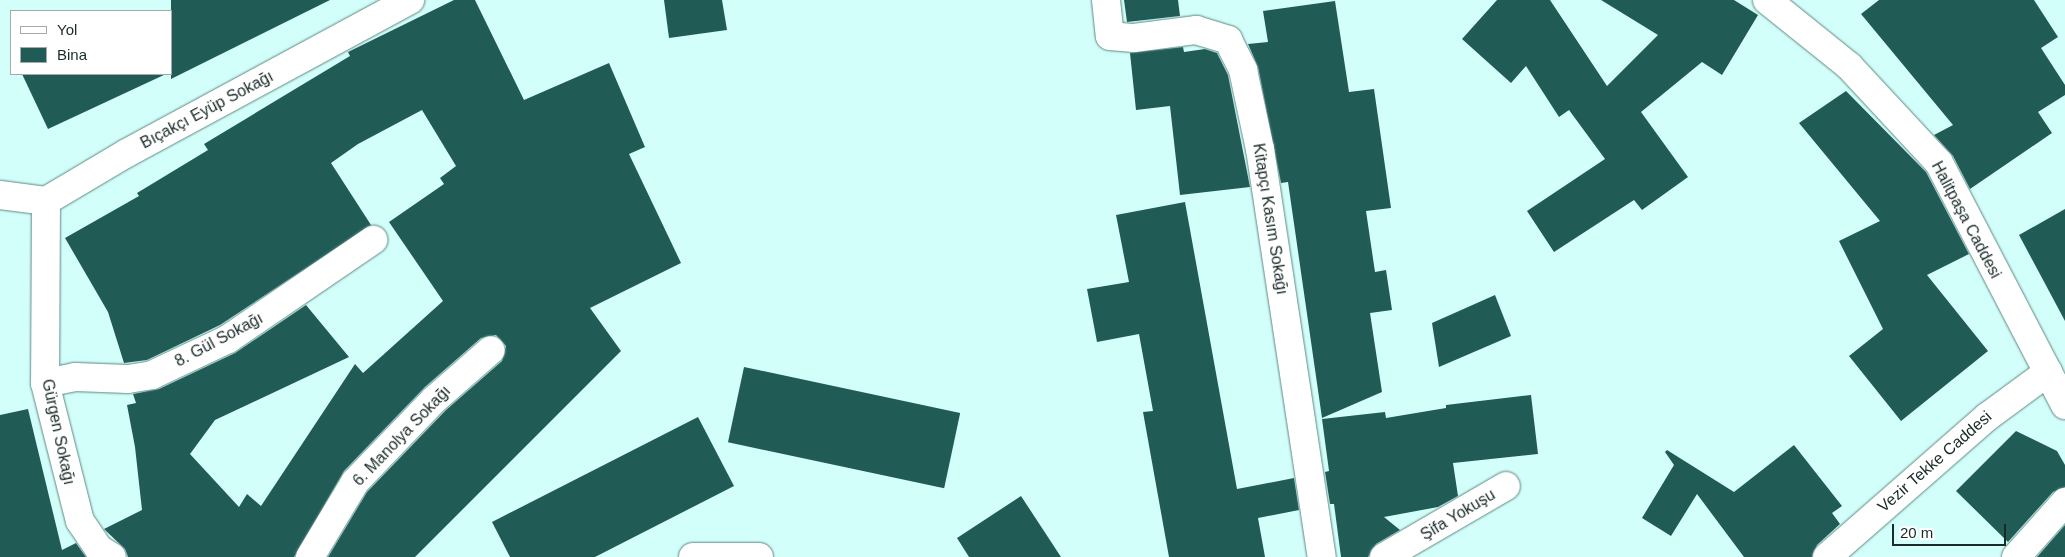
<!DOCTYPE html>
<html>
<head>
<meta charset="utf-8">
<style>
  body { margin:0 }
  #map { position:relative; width:2065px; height:557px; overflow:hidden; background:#d3fffa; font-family:Helvetica,sans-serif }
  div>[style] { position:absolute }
  .building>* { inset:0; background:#205b56; transform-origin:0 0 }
  .roads { filter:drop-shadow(0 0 1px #5f8884) drop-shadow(0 0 1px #5f8884) }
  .minor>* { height:28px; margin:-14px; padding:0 14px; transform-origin:14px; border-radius:14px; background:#fff }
  .tertiary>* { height:28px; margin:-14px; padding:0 14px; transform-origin:14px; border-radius:14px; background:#fff }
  span { translate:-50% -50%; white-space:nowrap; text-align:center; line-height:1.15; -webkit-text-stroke:5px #fff; paint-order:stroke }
  .street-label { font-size:16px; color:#192a28 }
  .legend { position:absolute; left:10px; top:10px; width:162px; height:65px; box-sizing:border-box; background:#fff; border:1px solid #a3aaa9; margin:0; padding:6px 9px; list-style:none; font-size:15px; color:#192a28 }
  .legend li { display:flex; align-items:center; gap:10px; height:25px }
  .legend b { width:25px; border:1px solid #a3aaa9 }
  .scale { position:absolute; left:1892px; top:524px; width:114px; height:22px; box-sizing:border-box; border:2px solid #192a28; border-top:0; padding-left:6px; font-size:15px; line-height:18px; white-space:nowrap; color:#192a28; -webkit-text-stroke:4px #fff; paint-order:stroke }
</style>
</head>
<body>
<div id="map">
  <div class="building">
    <i style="clip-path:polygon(171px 0,330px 0,171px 79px)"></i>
    <i style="clip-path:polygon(454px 0,475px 0,524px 100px,609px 63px,645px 147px,629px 154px,681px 263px,590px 308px,621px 351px,415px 557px,328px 557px,367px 492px,446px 410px,502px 361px,506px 346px,496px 335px,481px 338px,425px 387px,344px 471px,294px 557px,128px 557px,125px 549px,104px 529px,142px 510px,135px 447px,127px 405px,136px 403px,133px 394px,159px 389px,235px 353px,306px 305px,349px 357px,215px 420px,190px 454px,239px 507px,247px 494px,261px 506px,355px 364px,363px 373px,443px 301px,389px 222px,444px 184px,440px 178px,456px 166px,422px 110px,358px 144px,331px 163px,371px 225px,220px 325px,147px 360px,124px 363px,108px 312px,65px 238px,139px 196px,137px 193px,208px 150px,204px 144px,350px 56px,348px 52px)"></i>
    <i style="clip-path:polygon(664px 0,722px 0,727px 30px,669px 38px)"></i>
    <i style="clip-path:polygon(1124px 0,1178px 0,1180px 16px,1127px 22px)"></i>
    <i style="clip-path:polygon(1497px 0,1550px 0,1607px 86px,1658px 35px,1601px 0,1734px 0,1758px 15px,1722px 75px,1702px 62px,1641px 112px,1688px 177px,1642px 210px,1634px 200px,1554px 252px,1527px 211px,1605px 159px,1569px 110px,1559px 117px,1526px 66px,1511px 83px,1462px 39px)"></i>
    <i style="clip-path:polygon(1879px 0,2034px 0,2058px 37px,2041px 48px,2065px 85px,2065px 95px,2038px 112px,2052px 133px,1970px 189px,1953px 156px,1934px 135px,1953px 125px,1861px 14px)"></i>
    <i style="clip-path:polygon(1335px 1px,1349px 92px,1374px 89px,1391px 208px,1366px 211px,1375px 272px,1386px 270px,1392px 310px,1370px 313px,1382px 392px,1322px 418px,1288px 182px,1281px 183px,1258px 67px,1248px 44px,1268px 42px,1263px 11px)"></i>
    <i style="clip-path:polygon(1183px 47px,1184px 52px,1205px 49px,1217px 53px,1228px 75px,1250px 187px,1180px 195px,1170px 106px,1136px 110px,1130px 53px)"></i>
    <i style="clip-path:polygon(22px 74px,166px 74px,48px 129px)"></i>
    <i style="clip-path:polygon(1846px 91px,1926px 172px,1969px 254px,1927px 275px,1988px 351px,1901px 421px,1849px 356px,1883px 329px,1839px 241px,1880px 221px,1799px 123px)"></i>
    <i style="clip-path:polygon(1185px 202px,1237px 489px,1294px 478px,1299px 510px,1258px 518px,1265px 557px,1169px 557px,1143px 412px,1153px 411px,1139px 334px,1097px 342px,1087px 289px,1129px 282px,1116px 215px)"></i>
    <i style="clip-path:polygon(2065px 209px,2065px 321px,2019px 235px)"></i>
    <i style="clip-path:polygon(1495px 295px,1511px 336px,1439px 367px,1432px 323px)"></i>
    <i style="left:744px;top:367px;width:221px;height:77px;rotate:12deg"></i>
    <i style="clip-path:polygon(1531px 395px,1538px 454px,1453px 463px,1458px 496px,1438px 507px,1384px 517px,1400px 530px,1376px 544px,1368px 557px,1341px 557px,1334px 504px,1330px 504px,1325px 472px,1329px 471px,1322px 419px,1385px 412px,1386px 418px,1446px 408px,1446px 405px)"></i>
    <i style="clip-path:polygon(28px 409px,62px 550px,76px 543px,86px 557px,0 557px,0 415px)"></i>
    <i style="clip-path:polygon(698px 417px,734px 486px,595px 557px,510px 557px,492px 522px)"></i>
    <i style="clip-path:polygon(2016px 431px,2057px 451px,2065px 465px,2065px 487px,2053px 492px,2008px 542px,1956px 491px)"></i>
    <i style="clip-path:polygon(1794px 445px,1842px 506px,1832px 513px,1840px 524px,1817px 545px,1812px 557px,1744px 557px,1697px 494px,1671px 536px,1642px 518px,1674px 465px,1665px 452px,1667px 450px,1734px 492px)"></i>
    <i style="clip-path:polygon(1021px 496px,1061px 557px,969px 557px,957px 538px)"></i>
    <i style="clip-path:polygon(2065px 525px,2065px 557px,2037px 557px)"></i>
  </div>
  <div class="roads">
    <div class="minor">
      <i style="left:1106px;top:0;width:36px;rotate:84deg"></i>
      <i style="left:1110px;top:36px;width:24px;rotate:5deg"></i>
      <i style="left:1134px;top:38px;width:63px;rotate:-7.4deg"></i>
      <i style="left:1196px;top:30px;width:34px;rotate:17deg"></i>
      <i style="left:1228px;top:40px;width:34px;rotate:63deg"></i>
      <i style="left:1243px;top:70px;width:81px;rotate:77.9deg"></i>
      <i style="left:1260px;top:149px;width:413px;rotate:81.4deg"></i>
      <i style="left:46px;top:201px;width:182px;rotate:90.3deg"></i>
      <i style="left:45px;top:383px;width:142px;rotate:75.8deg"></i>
      <i style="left:80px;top:521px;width:34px;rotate:56deg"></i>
      <i style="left:99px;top:549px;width:15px;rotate:32deg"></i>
      <i style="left:45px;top:383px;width:31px;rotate:-11deg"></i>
      <i style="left:75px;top:377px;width:53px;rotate:2.2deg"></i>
      <i style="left:128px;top:379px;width:24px;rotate:-9deg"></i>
      <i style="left:152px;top:375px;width:84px;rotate:-25.3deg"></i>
      <i style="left:228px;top:339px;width:176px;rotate:-34.3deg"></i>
      <i style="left:310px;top:557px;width:87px;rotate:-59deg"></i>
      <i style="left:355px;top:482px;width:115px;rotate:-46.1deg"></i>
      <i style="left:435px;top:399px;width:74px;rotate:-41.2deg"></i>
      <i style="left:693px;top:557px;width:66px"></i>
      <i style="left:1384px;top:557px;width:141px;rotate:-30.2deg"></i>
      <i style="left:1827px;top:557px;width:213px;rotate:-41.2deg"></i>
      <i style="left:1987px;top:417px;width:76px;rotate:-36.4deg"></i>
      <i style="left:2016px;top:557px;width:74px;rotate:-48.3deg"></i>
    </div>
    <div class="tertiary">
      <i style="left:1767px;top:0;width:105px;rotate:38.8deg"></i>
      <i style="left:1849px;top:66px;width:132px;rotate:47.1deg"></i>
      <i style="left:1939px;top:163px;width:273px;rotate:62.5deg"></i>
      <i style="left:0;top:195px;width:46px;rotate:7.4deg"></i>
      <i style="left:46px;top:201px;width:94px;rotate:-30.7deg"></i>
      <i style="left:127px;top:153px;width:322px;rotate:-28.4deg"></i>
    </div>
  </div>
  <div class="street-label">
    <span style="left:207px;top:110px;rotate:-28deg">Bıçakçı Eyüp Sokağı</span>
    <span style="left:1270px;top:219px;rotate:81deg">Kitapçı Kasım Sokağı</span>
    <span style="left:1966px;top:220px;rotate:62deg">Halitpaşa Caddesi</span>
    <span style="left:219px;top:340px;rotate:-28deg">8. Gül Sokağı</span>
    <span style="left:58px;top:432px;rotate:78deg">Gürgen Sokağı</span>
    <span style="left:402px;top:436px;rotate:-46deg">6. Manolya Sokağı</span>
    <span style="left:1935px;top:462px;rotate:-41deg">Vezir Tekke Caddesi</span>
    <span style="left:1458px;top:515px;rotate:-31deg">Şifa Yokuşu</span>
  </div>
  <ul class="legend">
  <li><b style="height:6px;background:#fff"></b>Yol</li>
  <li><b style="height:14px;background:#205b56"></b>Bina</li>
  </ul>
  <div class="scale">20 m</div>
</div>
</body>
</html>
